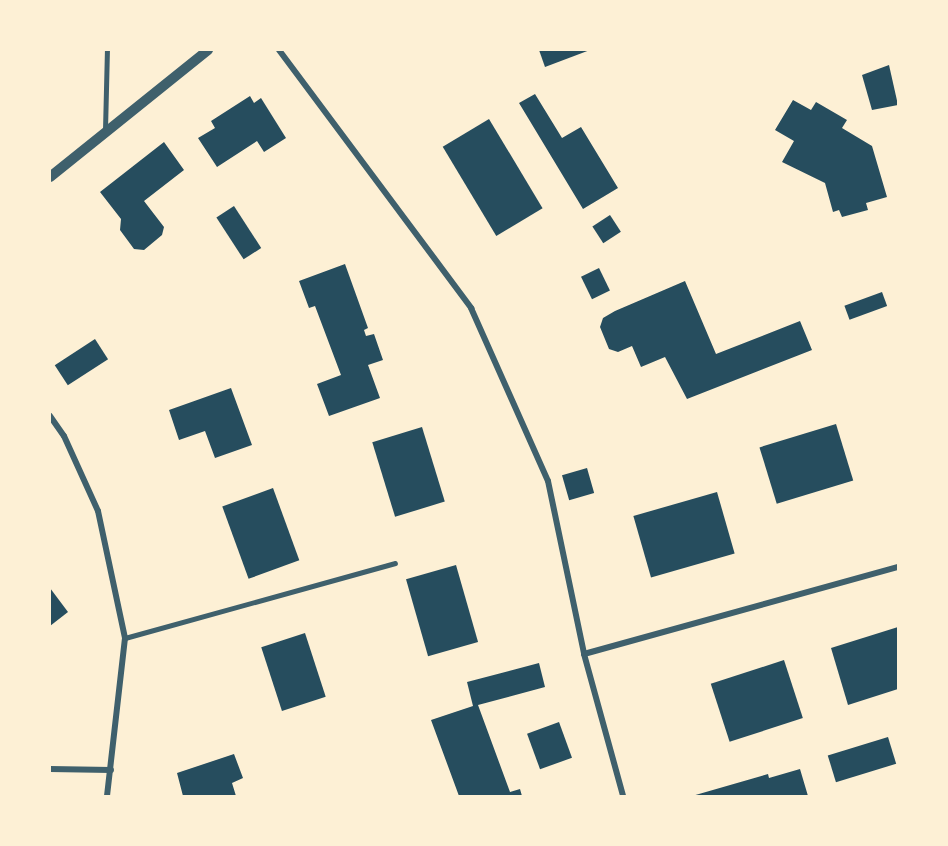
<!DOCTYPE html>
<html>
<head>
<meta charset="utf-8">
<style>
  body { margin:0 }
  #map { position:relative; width:948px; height:846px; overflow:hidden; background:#fdf0d5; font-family:"DM Sans",sans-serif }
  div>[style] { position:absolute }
  .building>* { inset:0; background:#264d5e; transform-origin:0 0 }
  .service>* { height:4.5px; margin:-2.25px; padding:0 2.25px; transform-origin:2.25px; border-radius:2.25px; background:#3f606c }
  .minor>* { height:6px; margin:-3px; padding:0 3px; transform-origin:3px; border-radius:3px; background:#3f606c }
  .tertiary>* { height:10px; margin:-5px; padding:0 5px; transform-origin:5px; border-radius:5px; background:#3f606c }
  span { translate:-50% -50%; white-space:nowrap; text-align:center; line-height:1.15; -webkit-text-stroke:5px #fdf0d5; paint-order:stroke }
  .frame { position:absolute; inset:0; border:51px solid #fdf0d5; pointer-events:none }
</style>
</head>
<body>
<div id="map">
  <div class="building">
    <i style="clip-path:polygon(539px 50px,590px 50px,545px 67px)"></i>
    <i style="clip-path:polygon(889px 65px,898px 105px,872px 110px,862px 75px)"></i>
    <i style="clip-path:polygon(535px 94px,562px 138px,581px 127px,618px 188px,583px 209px,519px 103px)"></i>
    <i style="clip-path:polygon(250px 96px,254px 103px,261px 98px,286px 138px,264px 152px,257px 141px,217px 167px,198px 138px,215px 128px,211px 121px)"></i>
    <i style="clip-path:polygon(793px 100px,811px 110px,816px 102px,847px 120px,842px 128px,872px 146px,887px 197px,866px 203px,868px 210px,842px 217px,839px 210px,833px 212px,825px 183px,782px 162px,794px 141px,775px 130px)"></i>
    <i style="left:489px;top:119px;width:104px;height:54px;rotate:59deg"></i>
    <i style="clip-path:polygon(164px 142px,184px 170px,144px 201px,164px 227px,162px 235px,144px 250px,134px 249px,120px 230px,121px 219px,100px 192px)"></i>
    <i style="left:234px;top:206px;width:50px;height:21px;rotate:57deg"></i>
    <i style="left:610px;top:215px;width:20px;height:21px;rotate:57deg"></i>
    <i style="clip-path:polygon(345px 264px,368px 328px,364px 330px,366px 336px,374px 334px,383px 360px,368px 365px,380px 398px,329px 416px,317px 384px,341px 375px,315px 306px,309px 308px,299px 281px)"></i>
    <i style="left:599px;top:268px;width:25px;height:20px;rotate:64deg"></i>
    <i style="clip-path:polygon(685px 281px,716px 354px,800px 321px,812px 350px,687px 399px,665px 357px,641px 367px,632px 346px,618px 352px,609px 349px,600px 327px,603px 318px,615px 311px)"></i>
    <i style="left:882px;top:292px;width:15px;height:40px;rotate:70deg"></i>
    <i style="left:95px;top:339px;width:24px;height:48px;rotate:57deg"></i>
    <i style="clip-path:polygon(231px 388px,252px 445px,215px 458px,205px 431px,179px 440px,169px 410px)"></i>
    <i style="left:836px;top:424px;width:59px;height:80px;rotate:73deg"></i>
    <i style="left:422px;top:427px;width:78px;height:52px;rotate:73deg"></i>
    <i style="left:587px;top:468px;width:26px;height:26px;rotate:74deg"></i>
    <i style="left:273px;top:488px;width:77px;height:54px;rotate:70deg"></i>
    <i style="left:717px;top:492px;width:64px;height:87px;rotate:74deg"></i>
    <i style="left:456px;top:565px;width:80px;height:52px;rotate:74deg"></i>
    <i style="clip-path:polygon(50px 588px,68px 612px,50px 626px)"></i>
    <i style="clip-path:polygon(898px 627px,898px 689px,848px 705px,831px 648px)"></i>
    <i style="left:305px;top:633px;width:67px;height:46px;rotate:72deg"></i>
    <i style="left:784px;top:660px;width:61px;height:77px;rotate:72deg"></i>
    <i style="clip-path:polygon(539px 663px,545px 687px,478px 705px,510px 792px,520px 789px,522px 796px,459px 796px,431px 720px,473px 706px,467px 682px)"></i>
    <i style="left:559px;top:722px;width:38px;height:34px;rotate:70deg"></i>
    <i style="left:888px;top:737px;width:28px;height:63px;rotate:73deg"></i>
    <i style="clip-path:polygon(234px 754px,243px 778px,232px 783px,236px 796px,183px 796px,177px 773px)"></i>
    <i style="clip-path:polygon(800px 769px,808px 796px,692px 796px,768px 774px,769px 778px)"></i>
  </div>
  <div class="service">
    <i style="left:105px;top:130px;width:80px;rotate:-88.6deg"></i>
    <i style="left:125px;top:638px;width:280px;rotate:-15.5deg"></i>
  </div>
  <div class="minor">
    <i style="left:279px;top:50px;width:322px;rotate:53.3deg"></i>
    <i style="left:471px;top:308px;width:189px;rotate:66deg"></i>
    <i style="left:548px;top:481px;width:177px;rotate:78.2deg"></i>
    <i style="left:584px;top:654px;width:147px;rotate:74.6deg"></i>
    <i style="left:50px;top:416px;width:24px;rotate:55deg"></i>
    <i style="left:64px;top:436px;width:82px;rotate:65.6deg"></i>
    <i style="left:98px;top:511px;width:130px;rotate:78deg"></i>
    <i style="left:125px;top:638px;width:159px;rotate:96.5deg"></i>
    <i style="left:584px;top:654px;width:326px;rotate:-15.5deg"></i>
    <i style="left:50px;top:769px;width:61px;rotate:0.9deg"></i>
  </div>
  <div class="tertiary">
    <i style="left:50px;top:177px;width:203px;rotate:-38.8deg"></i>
  </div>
  <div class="frame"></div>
</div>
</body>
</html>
